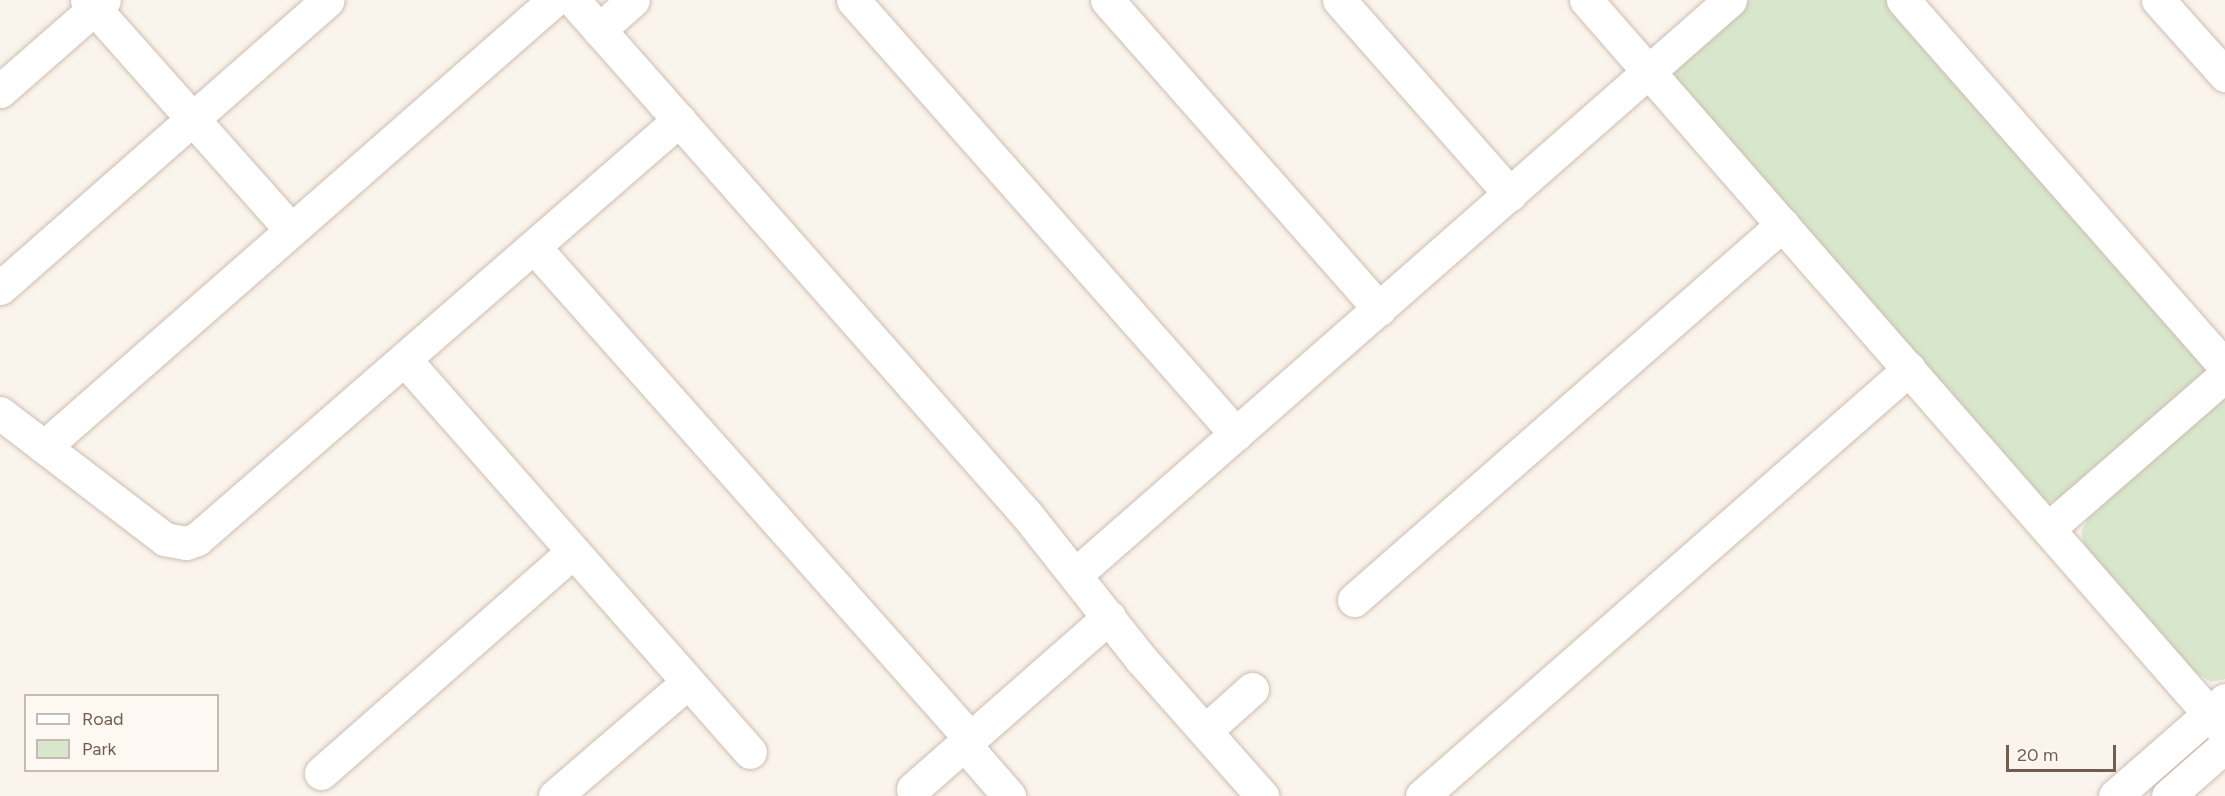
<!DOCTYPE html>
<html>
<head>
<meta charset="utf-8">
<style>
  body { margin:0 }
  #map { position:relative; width:2225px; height:796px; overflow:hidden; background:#fbf4ec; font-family:Figtree,sans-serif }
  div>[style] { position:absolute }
  .green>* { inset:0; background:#d8e7cb }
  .roads { filter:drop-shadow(0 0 2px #ccbdb3) drop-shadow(0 0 2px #ccbdb3) }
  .minor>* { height:33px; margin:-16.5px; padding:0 16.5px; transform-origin:16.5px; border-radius:16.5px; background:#fff }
  .tertiary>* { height:33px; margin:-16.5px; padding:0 16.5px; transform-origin:16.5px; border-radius:16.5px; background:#fff }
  span { translate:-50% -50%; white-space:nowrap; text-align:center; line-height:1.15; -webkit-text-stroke:4.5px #fdf9f2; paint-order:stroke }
  .legend { position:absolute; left:24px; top:694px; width:195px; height:78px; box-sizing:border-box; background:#fdf9f2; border:2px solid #c6bab2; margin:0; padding:8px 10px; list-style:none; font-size:18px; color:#735c51 }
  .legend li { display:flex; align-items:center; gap:12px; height:30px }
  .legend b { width:30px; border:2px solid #c6bab2 }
  .scale { position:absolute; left:2006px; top:745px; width:110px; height:27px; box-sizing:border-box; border:3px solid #735c51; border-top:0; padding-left:8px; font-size:18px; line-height:21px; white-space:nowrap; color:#735c51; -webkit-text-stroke:4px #fdf9f2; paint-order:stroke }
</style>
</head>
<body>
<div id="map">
  <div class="green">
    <i style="clip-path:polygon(1750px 0,1889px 0,2205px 365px,2205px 371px,2061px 499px,2050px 502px,2040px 497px,1675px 79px,1678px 62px)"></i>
    <i style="clip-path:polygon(2225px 397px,2225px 679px,2211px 682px,2196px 673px,2085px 548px,2081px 532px,2088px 518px)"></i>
  </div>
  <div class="roads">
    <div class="minor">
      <i style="left:87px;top:0;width:307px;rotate:48.4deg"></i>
      <i style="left:573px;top:0;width:687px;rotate:48.6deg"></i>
      <i style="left:1027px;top:515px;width:184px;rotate:51.6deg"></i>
      <i style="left:1141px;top:659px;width:183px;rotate:48.5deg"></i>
      <i style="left:853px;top:0;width:579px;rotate:48.57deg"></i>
      <i style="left:1107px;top:0;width:412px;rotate:48.6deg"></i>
      <i style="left:1339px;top:0;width:259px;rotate:48.6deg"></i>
      <i style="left:1586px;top:0;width:972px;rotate:48.88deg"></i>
      <i style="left:1903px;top:0;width:488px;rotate:48.7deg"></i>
      <i style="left:2158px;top:0;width:101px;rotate:48.2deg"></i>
      <i style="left:599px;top:30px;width:45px;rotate:-41.4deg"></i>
      <i style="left:0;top:91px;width:138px;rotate:-41.2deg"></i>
      <i style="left:534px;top:247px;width:657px;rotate:48.4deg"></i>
      <i style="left:0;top:288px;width:436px;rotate:-41.3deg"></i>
      <i style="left:405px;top:360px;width:522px;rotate:48.65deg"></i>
      <i style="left:0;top:413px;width:208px;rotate:37.4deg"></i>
      <i style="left:165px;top:539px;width:21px;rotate:11deg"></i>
      <i style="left:186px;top:543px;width:12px;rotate:-20deg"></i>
      <i style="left:197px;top:539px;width:639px;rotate:-41deg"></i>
      <i style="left:44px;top:447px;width:678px;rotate:-41.23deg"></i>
      <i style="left:2048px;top:529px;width:235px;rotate:-41deg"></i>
      <i style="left:1076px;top:574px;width:870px;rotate:-41.27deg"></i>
      <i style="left:1354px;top:600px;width:570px;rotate:-41.23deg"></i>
      <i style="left:1205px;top:731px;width:63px;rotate:-41.8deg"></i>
      <i style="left:964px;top:744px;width:69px;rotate:49.1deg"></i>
      <i style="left:321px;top:773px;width:335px;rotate:-41.3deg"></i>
      <i style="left:913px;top:789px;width:261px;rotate:-41.3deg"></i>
      <i style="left:555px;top:796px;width:175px;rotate:-40.6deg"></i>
      <i style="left:1422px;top:796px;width:648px;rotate:-41.24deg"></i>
    </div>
    <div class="tertiary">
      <i style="left:2115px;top:796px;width:146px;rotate:-41.1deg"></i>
      <i style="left:2168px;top:796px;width:76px;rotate:-41.3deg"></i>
    </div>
  </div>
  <ul class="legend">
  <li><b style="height:8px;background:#fff"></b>Road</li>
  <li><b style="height:16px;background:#d8e7cb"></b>Park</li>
  </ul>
  <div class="scale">20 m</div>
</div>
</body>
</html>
